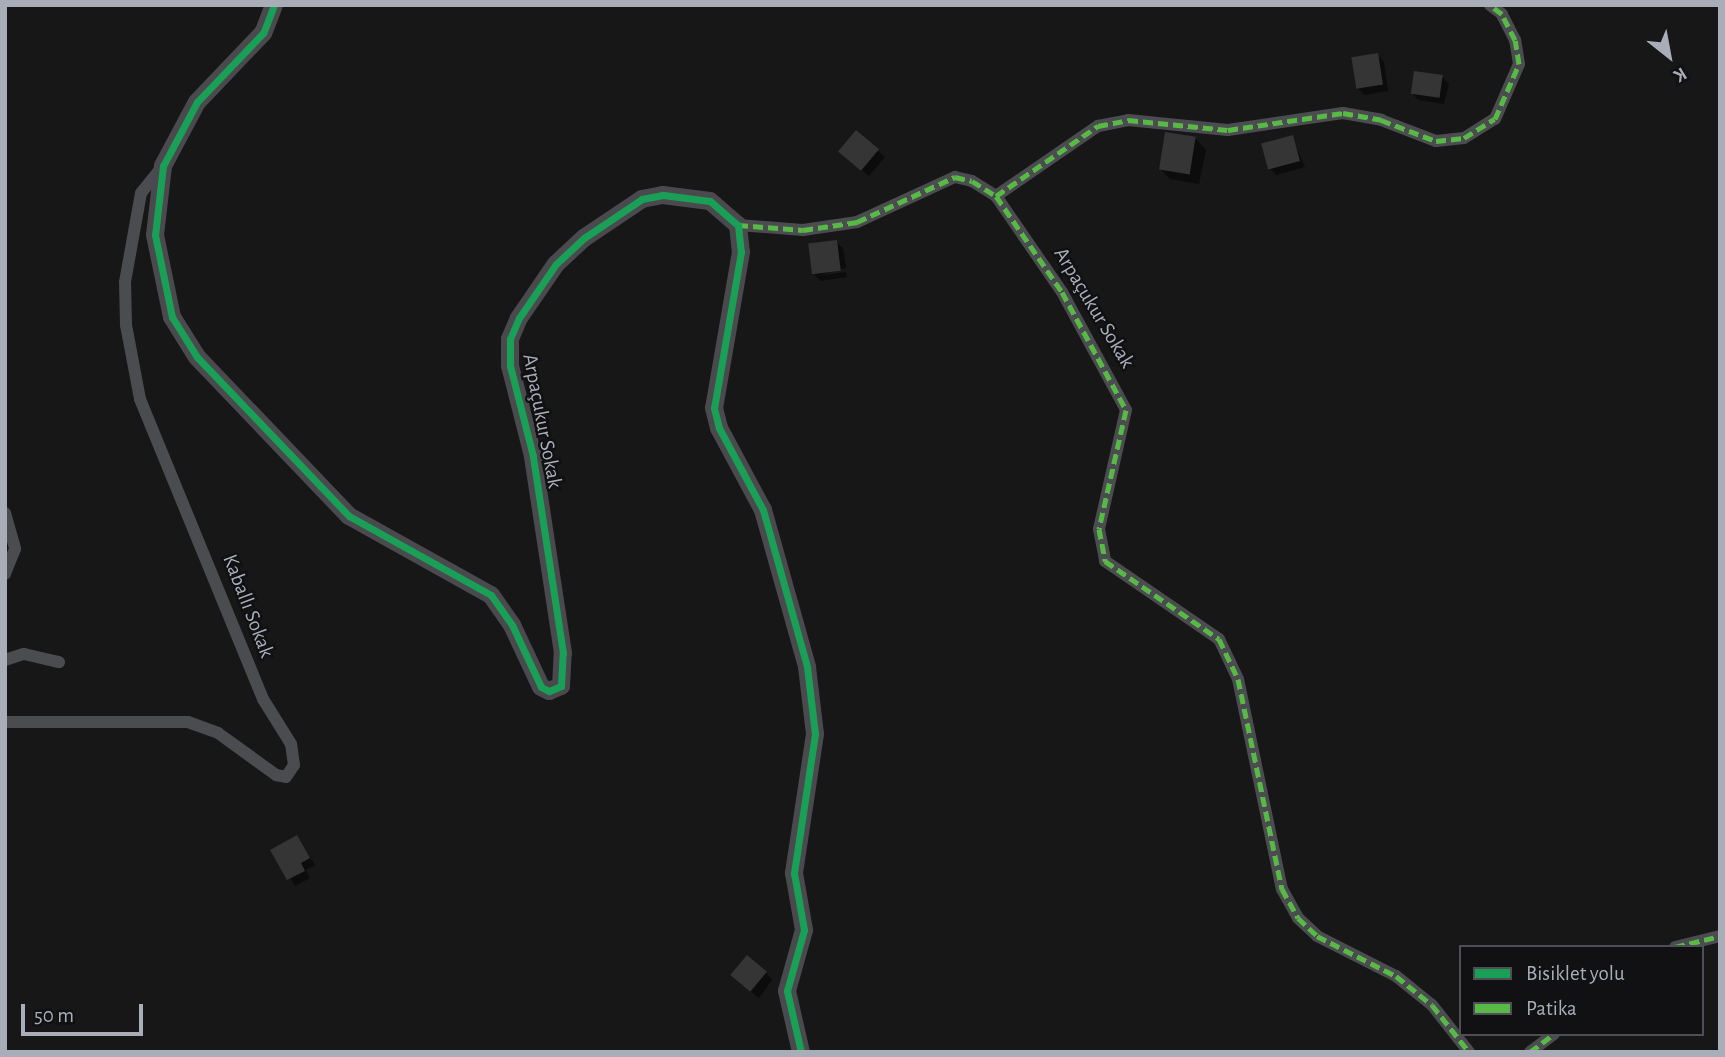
<!DOCTYPE html>
<html>
<head>
<meta charset="utf-8">
<style>
  body { margin:0 }
  #map { position:relative; width:1725px; height:1057px; overflow:hidden; background:#171717; font-family:"Alegreya Sans",sans-serif }
  div>[style] { position:absolute }
  .shadow>* { inset:0; background:#0007 }
  .building>* { inset:0; background:#353536; transform-origin:0 0 }
  .street>* { height:12px; margin:-6px; padding:0 6px; transform-origin:6px; border-radius:6px; background:#4b4c50 }
  .secondary>* { height:18px; margin:-9px; padding:0 9px; transform-origin:9px; border-radius:9px; background:#4a4a4e }
  .quiet>* { height:5px; margin-top:-2.5px; transform-origin:0; background:repeating-linear-gradient(90deg,#58b947 0 10px,transparent 0 15px) }
  .cycleway>* { height:7px; margin:-3.5px; padding:0 3.5px; transform-origin:3.5px; border-radius:3.5px; background:#1a9f57 }
  span { translate:-50% -50%; white-space:nowrap; text-align:center; line-height:1.15; -webkit-text-stroke:5px #111113; paint-order:stroke }
  .street-label { font-size:21px; color:#a8adb8 }
  .frame { position:absolute; inset:0; border:7px solid #a8adb8; pointer-events:none }
  .legend { position:absolute; left:1459px; top:945px; width:245px; height:91px; box-sizing:border-box; background:#111113; border:2px solid #4d4f55; margin:0; padding:9px 12px; list-style:none; font-size:21px; color:#a8adb8 }
  .legend li { display:flex; align-items:center; gap:14px; height:35px }
  .legend b { width:35px; border:2px solid #4d4f55 }
  .north { position:absolute; left:1634px; top:21px; width:70px; height:70px; -webkit-text-stroke:5px #111113; paint-order:stroke; rotate:149deg; font-size:19px; font-weight:700; line-height:28px; text-align:center; color:#a8adb8 }
  .north::after { content:''; display:block; margin:auto; width:24px; height:32px; background:#a8adb8; clip-path:polygon(50% 0,100% 100%,50% 72%,0 100%) }
  .scale { position:absolute; left:21px; top:1004px; width:122px; height:32px; box-sizing:border-box; border:4px solid #a8adb8; border-top:0; padding-left:9px; font-size:21px; line-height:24px; white-space:nowrap; color:#a8adb8; -webkit-text-stroke:5px #111113; paint-order:stroke }
</style>
</head>
<body>
<div id="map">
  <div class="shadow">
    <i style="clip-path:polygon(1377px 55px,1384px 62px,1388px 91px,1364px 95px,1358px 88px)"></i>
    <i style="clip-path:polygon(1442px 77px,1449px 84px,1444px 104px,1418px 100px,1412px 93px)"></i>
    <i style="clip-path:polygon(856px 133px,885px 157px,869px 176px,847px 159px)"></i>
    <i style="clip-path:polygon(1292px 137px,1305px 167px,1276px 175px,1270px 168px)"></i>
    <i style="clip-path:polygon(1196px 139px,1206px 150px,1199px 184px,1170px 179px,1159px 168px)"></i>
    <i style="clip-path:polygon(836px 242px,843px 248px,846px 268px,817px 276px,846px 272px,847px 277px,821px 281px,814px 274px)"></i>
    <i style="clip-path:polygon(297px 837px,315px 865px,306px 870px,310px 878px,295px 886px,273px 850px)"></i>
    <i style="clip-path:polygon(766px 973px,772px 980px,759px 998px,740px 983px)"></i>
  </div>
  <div class="building">
    <i style="left:1378px;top:53px;width:32px;height:27px;rotate:81deg"></i>
    <i style="left:1414px;top:71px;width:29px;height:23px;rotate:8deg"></i>
    <i style="left:856px;top:130px;width:30px;height:28px;rotate:40deg"></i>
    <i style="left:1165px;top:132px;width:31px;height:38px;rotate:9deg"></i>
    <i style="left:1293px;top:135px;width:27px;height:33px;rotate:75deg"></i>
    <i style="left:837px;top:240px;width:31px;height:29px;rotate:83deg"></i>
    <i style="clip-path:polygon(297px 835px,310px 858px,301px 863px,305px 871px,287px 880px,270px 850px)"></i>
    <i style="left:747px;top:955px;width:26px;height:26px;rotate:40deg"></i>
  </div>
  <div class="street">
    <i style="left:996px;top:196px;width:124px;rotate:-34.5deg"></i>
    <i style="left:1098px;top:126px;width:31px;rotate:-11deg"></i>
    <i style="left:1128px;top:120px;width:100px;rotate:5.7deg"></i>
    <i style="left:1228px;top:130px;width:116px;rotate:-8.4deg"></i>
    <i style="left:1343px;top:113px;width:39px;rotate:10deg"></i>
    <i style="left:1381px;top:120px;width:59px;rotate:20.9deg"></i>
    <i style="left:1436px;top:141px;width:28px;rotate:-6deg"></i>
    <i style="left:1464px;top:138px;width:36px;rotate:-32deg"></i>
    <i style="left:1495px;top:119px;width:60px;rotate:-66.4deg"></i>
    <i style="left:1519px;top:64px;width:24px;rotate:-99deg"></i>
    <i style="left:1515px;top:40px;width:29px;rotate:-117deg"></i>
    <i style="left:1502px;top:14px;width:15px;rotate:-143deg"></i>
    <i style="left:738px;top:225px;width:65px;rotate:4.4deg"></i>
    <i style="left:803px;top:230px;width:55px;rotate:-8.4deg"></i>
    <i style="left:857px;top:222px;width:108px;rotate:-24.7deg"></i>
    <i style="left:955px;top:177px;width:17px;rotate:13deg"></i>
    <i style="left:972px;top:181px;width:28px;rotate:32deg"></i>
    <i style="left:996px;top:196px;width:116px;rotate:55.5deg"></i>
    <i style="left:1062px;top:292px;width:134px;rotate:61.5deg"></i>
    <i style="left:1126px;top:410px;width:122px;rotate:102.8deg"></i>
    <i style="left:1099px;top:529px;width:33px;rotate:79deg"></i>
    <i style="left:1105px;top:561px;width:138px;rotate:34.4deg"></i>
    <i style="left:1219px;top:639px;width:44px;rotate:64.6deg"></i>
    <i style="left:1238px;top:679px;width:215px;rotate:78.2deg"></i>
    <i style="left:1282px;top:889px;width:33px;rotate:61deg"></i>
    <i style="left:1298px;top:918px;width:26px;rotate:43deg"></i>
    <i style="left:1317px;top:936px;width:89px;rotate:26.9deg"></i>
    <i style="left:1396px;top:976px;width:46px;rotate:38.9deg"></i>
    <i style="left:1432px;top:1005px;width:60px;rotate:51.8deg"></i>
    <i style="left:5px;top:513px;width:37px;rotate:74deg"></i>
    <i style="left:15px;top:549px;width:27px;rotate:112deg"></i>
    <i style="left:5px;top:660px;width:20px;rotate:-18deg"></i>
    <i style="left:24px;top:654px;width:36px;rotate:13deg"></i>
    <i style="left:5px;top:722px;width:183px"></i>
    <i style="left:188px;top:722px;width:32px;rotate:20deg"></i>
    <i style="left:218px;top:733px;width:72px;rotate:35.9deg"></i>
    <i style="left:276px;top:775px;width:10px;rotate:11deg"></i>
    <i style="left:286px;top:777px;width:14px;rotate:-56deg"></i>
    <i style="left:294px;top:765px;width:21px;rotate:-98deg"></i>
    <i style="left:291px;top:744px;width:53px;rotate:-121.9deg"></i>
    <i style="left:263px;top:699px;width:324px;rotate:-112.3deg"></i>
    <i style="left:140px;top:399px;width:75px;rotate:-100.7deg"></i>
    <i style="left:126px;top:325px;width:43px;rotate:-91.3deg"></i>
    <i style="left:125px;top:282px;width:90px;rotate:-79.8deg"></i>
    <i style="left:141px;top:193px;width:35px;rotate:-51deg"></i>
    <i style="left:1675px;top:947px;width:46px;rotate:-13.7deg"></i>
    <i style="left:1530px;top:1052px;width:30px;rotate:-37deg"></i>
  </div>
  <div class="secondary">
    <i style="left:274px;top:5px;width:30px;rotate:111deg"></i>
    <i style="left:263px;top:33px;width:95px;rotate:133.7deg"></i>
    <i style="left:197px;top:102px;width:72px;rotate:118deg"></i>
    <i style="left:163px;top:166px;width:69px;rotate:96.6deg"></i>
    <i style="left:155px;top:235px;width:84px;rotate:78.3deg"></i>
    <i style="left:172px;top:317px;width:47px;rotate:58deg"></i>
    <i style="left:197px;top:357px;width:220px;rotate:46.3deg"></i>
    <i style="left:349px;top:516px;width:162px;rotate:29.1deg"></i>
    <i style="left:491px;top:595px;width:37px;rotate:55deg"></i>
    <i style="left:512px;top:625px;width:68px;rotate:64.9deg"></i>
    <i style="left:541px;top:687px;width:9px;rotate:27deg"></i>
    <i style="left:549px;top:691px;width:13px;rotate:-23deg"></i>
    <i style="left:561px;top:686px;width:33px;rotate:-87deg"></i>
    <i style="left:563px;top:653px;width:199px;rotate:-98.7deg"></i>
    <i style="left:533px;top:456px;width:93px;rotate:-104.3deg"></i>
    <i style="left:510px;top:366px;width:27px;rotate:-90deg"></i>
    <i style="left:510px;top:339px;width:23px;rotate:-67deg"></i>
    <i style="left:519px;top:318px;width:65px;rotate:-55.6deg"></i>
    <i style="left:556px;top:264px;width:38px;rotate:-43deg"></i>
    <i style="left:584px;top:238px;width:70px;rotate:-33.9deg"></i>
    <i style="left:642px;top:199px;width:21px;rotate:-11deg"></i>
    <i style="left:663px;top:195px;width:47px;rotate:7.3deg"></i>
    <i style="left:710px;top:201px;width:37px;rotate:41deg"></i>
    <i style="left:738px;top:225px;width:27px;rotate:84deg"></i>
    <i style="left:741px;top:252px;width:158px;rotate:99.8deg"></i>
    <i style="left:714px;top:408px;width:21px;rotate:76deg"></i>
    <i style="left:719px;top:428px;width:93px;rotate:61.8deg"></i>
    <i style="left:763px;top:510px;width:163px;rotate:74.3deg"></i>
    <i style="left:807px;top:667px;width:67px;rotate:83.2deg"></i>
    <i style="left:815px;top:734px;width:141px;rotate:98.6deg"></i>
    <i style="left:794px;top:873px;width:58px;rotate:80deg"></i>
    <i style="left:804px;top:930px;width:63px;rotate:105.6deg"></i>
    <i style="left:787px;top:991px;width:63px;rotate:77.1deg"></i>
  </div>
  <div class="quiet">
    <i style="left:996px;top:196px;width:124px;rotate:-34.5deg"></i>
    <i style="left:1098px;top:126px;width:31px;rotate:-11deg"></i>
    <i style="left:1128px;top:120px;width:100px;rotate:5.7deg"></i>
    <i style="left:1228px;top:130px;width:116px;rotate:-8.4deg"></i>
    <i style="left:1343px;top:113px;width:39px;rotate:10deg"></i>
    <i style="left:1381px;top:120px;width:59px;rotate:20.9deg"></i>
    <i style="left:1436px;top:141px;width:28px;rotate:-6deg"></i>
    <i style="left:1464px;top:138px;width:36px;rotate:-32deg"></i>
    <i style="left:1495px;top:119px;width:60px;rotate:-66.4deg"></i>
    <i style="left:1519px;top:64px;width:24px;rotate:-99deg"></i>
    <i style="left:1515px;top:40px;width:29px;rotate:-117deg"></i>
    <i style="left:1502px;top:14px;width:15px;rotate:-143deg"></i>
    <i style="left:738px;top:225px;width:65px;rotate:4.4deg"></i>
    <i style="left:803px;top:230px;width:55px;rotate:-8.4deg"></i>
    <i style="left:857px;top:222px;width:108px;rotate:-24.7deg"></i>
    <i style="left:955px;top:177px;width:17px;rotate:13deg"></i>
    <i style="left:972px;top:181px;width:28px;rotate:32deg"></i>
    <i style="left:996px;top:196px;width:116px;rotate:55.5deg"></i>
    <i style="left:1062px;top:292px;width:134px;rotate:61.5deg"></i>
    <i style="left:1126px;top:410px;width:122px;rotate:102.8deg"></i>
    <i style="left:1099px;top:529px;width:33px;rotate:79deg"></i>
    <i style="left:1105px;top:561px;width:138px;rotate:34.4deg"></i>
    <i style="left:1219px;top:639px;width:44px;rotate:64.6deg"></i>
    <i style="left:1238px;top:679px;width:215px;rotate:78.2deg"></i>
    <i style="left:1282px;top:889px;width:33px;rotate:61deg"></i>
    <i style="left:1298px;top:918px;width:26px;rotate:43deg"></i>
    <i style="left:1317px;top:936px;width:89px;rotate:26.9deg"></i>
    <i style="left:1396px;top:976px;width:46px;rotate:38.9deg"></i>
    <i style="left:1432px;top:1005px;width:60px;rotate:51.8deg"></i>
    <i style="left:1675px;top:947px;width:46px;rotate:-13.7deg"></i>
    <i style="left:1530px;top:1052px;width:30px;rotate:-37deg"></i>
  </div>
  <div class="cycleway">
    <i style="left:274px;top:5px;width:30px;rotate:111deg"></i>
    <i style="left:263px;top:33px;width:95px;rotate:133.7deg"></i>
    <i style="left:197px;top:102px;width:72px;rotate:118deg"></i>
    <i style="left:163px;top:166px;width:69px;rotate:96.6deg"></i>
    <i style="left:155px;top:235px;width:84px;rotate:78.3deg"></i>
    <i style="left:172px;top:317px;width:47px;rotate:58deg"></i>
    <i style="left:197px;top:357px;width:220px;rotate:46.3deg"></i>
    <i style="left:349px;top:516px;width:162px;rotate:29.1deg"></i>
    <i style="left:491px;top:595px;width:37px;rotate:55deg"></i>
    <i style="left:512px;top:625px;width:68px;rotate:64.9deg"></i>
    <i style="left:541px;top:687px;width:9px;rotate:27deg"></i>
    <i style="left:549px;top:691px;width:13px;rotate:-23deg"></i>
    <i style="left:561px;top:686px;width:33px;rotate:-87deg"></i>
    <i style="left:563px;top:653px;width:199px;rotate:-98.7deg"></i>
    <i style="left:533px;top:456px;width:93px;rotate:-104.3deg"></i>
    <i style="left:510px;top:366px;width:27px;rotate:-90deg"></i>
    <i style="left:510px;top:339px;width:23px;rotate:-67deg"></i>
    <i style="left:519px;top:318px;width:65px;rotate:-55.6deg"></i>
    <i style="left:556px;top:264px;width:38px;rotate:-43deg"></i>
    <i style="left:584px;top:238px;width:70px;rotate:-33.9deg"></i>
    <i style="left:642px;top:199px;width:21px;rotate:-11deg"></i>
    <i style="left:663px;top:195px;width:47px;rotate:7.3deg"></i>
    <i style="left:710px;top:201px;width:37px;rotate:41deg"></i>
    <i style="left:738px;top:225px;width:27px;rotate:84deg"></i>
    <i style="left:741px;top:252px;width:158px;rotate:99.8deg"></i>
    <i style="left:714px;top:408px;width:21px;rotate:76deg"></i>
    <i style="left:719px;top:428px;width:93px;rotate:61.8deg"></i>
    <i style="left:763px;top:510px;width:163px;rotate:74.3deg"></i>
    <i style="left:807px;top:667px;width:67px;rotate:83.2deg"></i>
    <i style="left:815px;top:734px;width:141px;rotate:98.6deg"></i>
    <i style="left:794px;top:873px;width:58px;rotate:80deg"></i>
    <i style="left:804px;top:930px;width:63px;rotate:105.6deg"></i>
    <i style="left:787px;top:991px;width:63px;rotate:77.1deg"></i>
  </div>
  <div class="street-label">
    <span style="left:1094px;top:308px;rotate:59deg">Arpaçukur Sokak</span>
    <span style="left:542px;top:421px;rotate:79deg">Arpaçukur Sokak</span>
    <span style="left:248px;top:606px;rotate:69deg">Kaballı Sokak</span>
  </div>
  <div class="frame"></div>
  <ul class="legend">
  <li><b style="height:9px;background:#1a9f57"></b>Bisiklet yolu</li>
  <li><b style="height:9px;background:#58b947"></b>Patika</li>
  </ul>
  <div class="north">K</div>
  <div class="scale">50 m</div>
</div>
</body>
</html>
